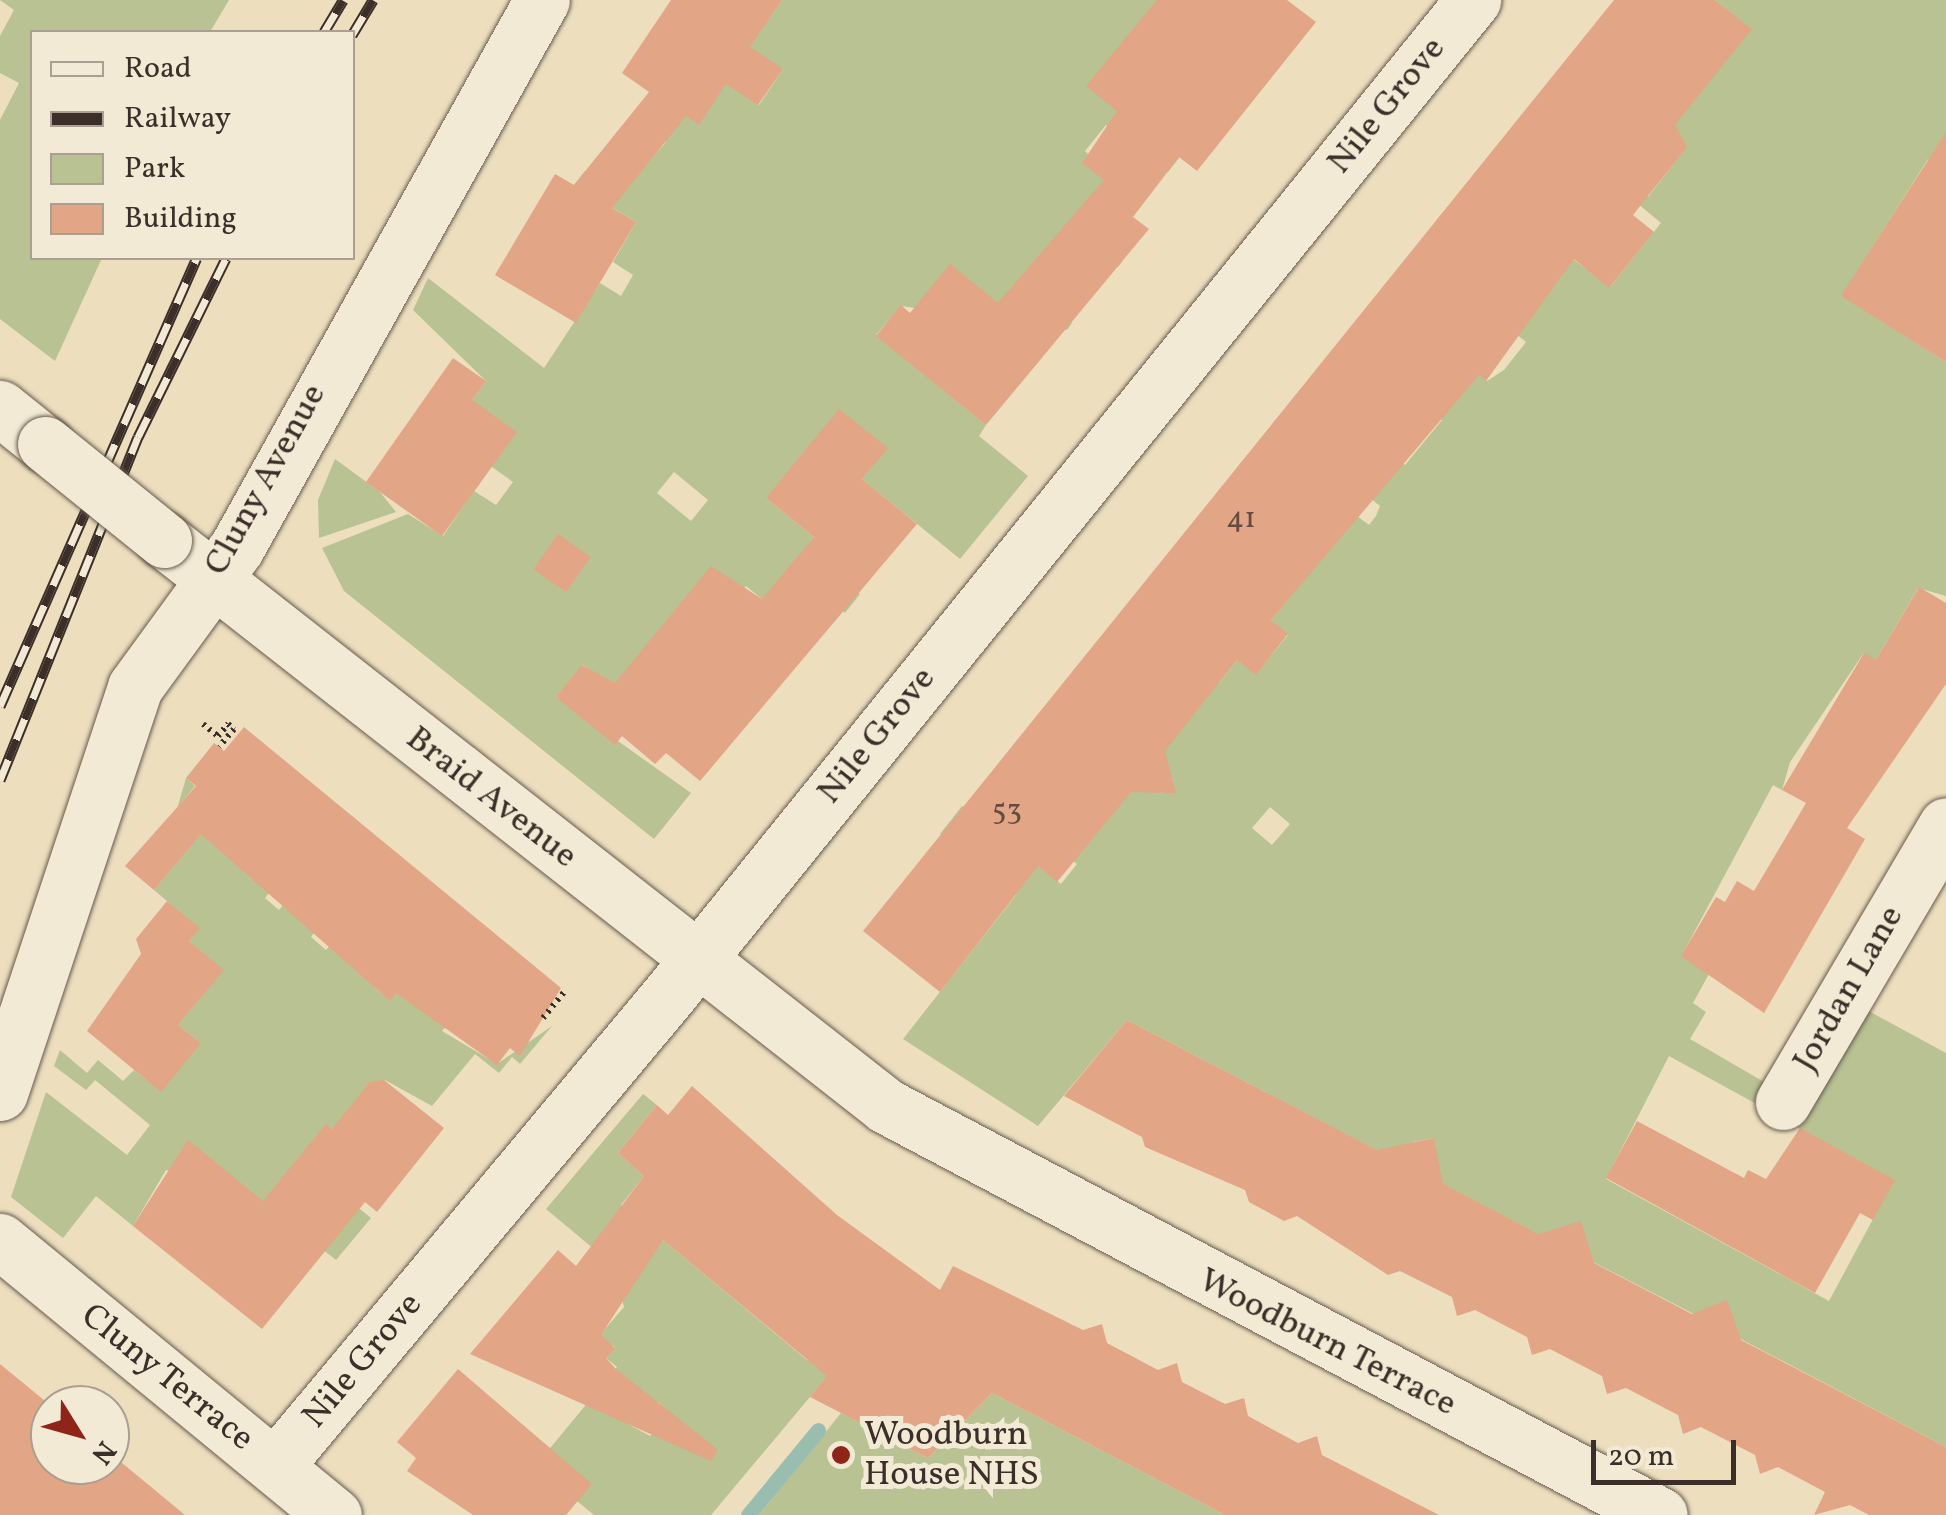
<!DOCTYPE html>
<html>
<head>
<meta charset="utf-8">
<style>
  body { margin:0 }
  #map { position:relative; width:1946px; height:1515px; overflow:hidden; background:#eddfbe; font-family:Vollkorn,serif }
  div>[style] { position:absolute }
  .green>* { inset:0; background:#b8c292 }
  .stream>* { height:15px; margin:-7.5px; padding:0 7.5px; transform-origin:7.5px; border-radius:7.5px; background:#99bdaf }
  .building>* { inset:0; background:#e2a585; transform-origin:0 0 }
  .path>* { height:6px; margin-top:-3px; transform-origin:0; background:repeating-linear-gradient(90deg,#3c2e29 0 2.5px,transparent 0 7.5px) }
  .roads { filter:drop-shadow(0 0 2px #685a4e) drop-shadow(0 0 2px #685a4e) }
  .minor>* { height:55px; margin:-27.5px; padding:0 27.5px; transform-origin:27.5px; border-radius:27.5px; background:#f3ead5 }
  .rail>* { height:11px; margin-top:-5.5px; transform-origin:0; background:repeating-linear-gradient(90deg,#f3ead5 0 22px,#3c2e29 0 44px); box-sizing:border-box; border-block:2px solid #3c2e29 }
  .bridges { filter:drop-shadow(0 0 2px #685a4e) drop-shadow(0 0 2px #685a4e) }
  .minor-bridge>* { height:55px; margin:-27.5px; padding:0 27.5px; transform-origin:27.5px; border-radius:27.5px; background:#f3ead5 }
  .dots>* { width:28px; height:28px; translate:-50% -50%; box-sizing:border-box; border:5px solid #f3ead5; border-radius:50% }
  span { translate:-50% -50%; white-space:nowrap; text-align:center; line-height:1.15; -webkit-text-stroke:10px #f3ead5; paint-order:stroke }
  .number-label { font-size:30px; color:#664c40 }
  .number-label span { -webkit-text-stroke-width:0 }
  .street-label { font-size:35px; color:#3c2e29 }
  .poi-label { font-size:35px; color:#3c2e29 }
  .left { translate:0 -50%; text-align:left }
  .legend { position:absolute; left:30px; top:30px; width:325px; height:230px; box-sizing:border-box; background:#f3ead5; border:2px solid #aa9f90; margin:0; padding:12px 18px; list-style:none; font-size:30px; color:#3c2e29 }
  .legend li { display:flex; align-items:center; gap:20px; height:50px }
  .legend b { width:50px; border:2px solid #aa9f90 }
  .north { position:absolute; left:30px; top:1385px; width:100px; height:100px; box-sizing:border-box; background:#f3ead5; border:2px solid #aa9f90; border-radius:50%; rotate:127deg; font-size:28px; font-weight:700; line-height:40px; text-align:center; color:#3c2e29 }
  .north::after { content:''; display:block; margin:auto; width:35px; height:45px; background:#8f2418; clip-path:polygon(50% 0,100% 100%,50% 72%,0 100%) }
  .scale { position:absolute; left:1591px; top:1440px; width:145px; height:45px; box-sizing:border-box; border:5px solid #3c2e29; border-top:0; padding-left:12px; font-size:30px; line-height:35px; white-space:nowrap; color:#3c2e29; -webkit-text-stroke:8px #f3ead5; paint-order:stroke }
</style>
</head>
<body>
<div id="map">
  <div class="green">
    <i style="clip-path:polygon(0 0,229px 0,210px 32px,32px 32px,32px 258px,102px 258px,55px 361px,0 319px,0 120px,19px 83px,0 73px,0 36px,14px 10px)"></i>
    <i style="clip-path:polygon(evenodd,782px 0,1157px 0,1120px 109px,1179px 158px,1168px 172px,1106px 125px,1085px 151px,1140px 208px,1091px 233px,1124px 259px,1118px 267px,1067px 224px,1020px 280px,1072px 323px,1067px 330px,901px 306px,876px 335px,986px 425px,979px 436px,1028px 476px,960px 559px,862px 479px,887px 448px,766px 498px,814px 537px,805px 549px,860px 594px,845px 613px,823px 595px,768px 604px,746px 586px,645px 708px,583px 665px,556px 697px,691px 793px,654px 839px,344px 591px,322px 548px,408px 514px,443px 536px,474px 491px,496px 505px,513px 482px,492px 467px,472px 400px,486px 381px,413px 310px,428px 278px,544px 368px,600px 283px,621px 296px,633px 275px,613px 262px,636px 222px,574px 185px,585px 171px,617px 198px,665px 143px,672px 107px,699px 124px,728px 80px,759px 105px,783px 69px,748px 49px,782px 0,674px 472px,708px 500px,691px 521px,657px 493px,674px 472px,782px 0,558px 535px,590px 557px,566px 592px,534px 569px,558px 535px)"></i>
    <i style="clip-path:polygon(evenodd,1715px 0,1946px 0,1946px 170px,1928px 159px,1842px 296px,1946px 362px,1946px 596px,1918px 588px,1876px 660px,1863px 654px,1790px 762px,1782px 790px,1773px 785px,1682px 955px,1710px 972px,1693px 1003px,1706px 1012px,1690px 1039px,1771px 1086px,1760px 1106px,1669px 1056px,1606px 1179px,1829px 1301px,1894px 1180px,1795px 1126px,1863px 1008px,1946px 1053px,1946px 1447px,1735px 1336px,1727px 1301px,1719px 1327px,1436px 1181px,1434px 1138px,1413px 1142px,1417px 1171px,1127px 1020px,1038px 1126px,903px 1039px,1016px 895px,940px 834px,962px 806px,1061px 884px,1077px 864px,1041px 834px,1140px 780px,1162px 793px,1173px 780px,1156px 760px,1205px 700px,1186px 656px,1219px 683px,1237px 660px,1256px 674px,1288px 635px,1271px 620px,1357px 516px,1369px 525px,1376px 516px,1380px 506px,1361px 491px,1363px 431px,1405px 465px,1442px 420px,1399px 385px,1456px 357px,1487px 381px,1504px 370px,1526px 342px,1490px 313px,1573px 259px,1610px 287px,1661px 223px,1613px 183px,1648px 197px,1685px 149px,1667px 134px,1751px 29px,1715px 0,1270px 807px,1290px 824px,1272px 845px,1252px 828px,1270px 807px)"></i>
    <i style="clip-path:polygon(335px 459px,380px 492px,396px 512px,319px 538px,318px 500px)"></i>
    <i style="clip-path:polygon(186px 778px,195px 786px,181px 803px,277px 883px,265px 898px,279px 910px,292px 895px,323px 921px,311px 937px,326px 950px,340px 935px,386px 973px,375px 988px,390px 1000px,401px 986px,448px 1024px,442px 1031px,497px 1064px,552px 1026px,520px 1064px,512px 1057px,499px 1073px,475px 1054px,432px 1106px,385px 1080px,340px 1135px,327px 1125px,345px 1197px,371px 1218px,336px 1260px,268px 1206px,166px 1170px,133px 1226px,96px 1196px,63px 1238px,11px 1197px,46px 1092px,127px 1155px,150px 1125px,95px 1080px,86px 1090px,54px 1066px,60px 1050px,87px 1073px,98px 1060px,123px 1081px,134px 1070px,158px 1089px,201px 1043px,178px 1025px,223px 970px,189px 941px,199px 928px,154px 890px,203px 831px,177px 809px)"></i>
    <i style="clip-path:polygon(evenodd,643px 1094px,657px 1105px,618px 1153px,644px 1176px,621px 1205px,807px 1360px,835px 1367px,711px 1515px,594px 1515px,577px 1501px,495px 1515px,617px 1367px,606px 1358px,615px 1347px,598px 1337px,624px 1307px,613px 1265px,546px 1209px,643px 1094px,658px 1402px,669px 1412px,650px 1436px,628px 1424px,627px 1416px,658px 1402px)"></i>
    <i style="clip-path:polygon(992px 1393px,1225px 1515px,759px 1515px,841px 1413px,928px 1458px)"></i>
  </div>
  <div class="stream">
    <i style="left:748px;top:1515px;width:110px;rotate:-50.5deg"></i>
  </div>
  <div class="building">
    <i style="clip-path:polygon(671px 0,782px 0,750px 47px,783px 69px,758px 105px,726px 84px,699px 125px,686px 116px,612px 208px,636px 222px,576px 323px,495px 275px,555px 174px,574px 185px,649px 92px,622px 73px)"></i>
    <i style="clip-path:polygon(1157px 0,1287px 0,1316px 22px,1197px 171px,1179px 157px,1133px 217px,1149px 229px,986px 425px,876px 336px,901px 305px,910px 313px,950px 264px,998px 303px,1104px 180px,1082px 163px,1117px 111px,1086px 86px)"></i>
    <i style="clip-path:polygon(1614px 0,1715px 0,1752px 29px,1675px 125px,1687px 147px,1633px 215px,1654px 232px,1609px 288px,1574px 259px,1486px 381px,1479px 375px,1271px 620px,1288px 634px,1256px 675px,1237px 660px,1165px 751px,1176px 793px,1131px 792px,1057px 882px,1038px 866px,940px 992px,863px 931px)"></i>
    <i style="clip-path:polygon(1946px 132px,1946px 362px,1841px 296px)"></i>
    <i style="clip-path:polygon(453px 358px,486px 381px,472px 400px,517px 432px,442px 536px,366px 482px)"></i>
    <i style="clip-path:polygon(839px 409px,888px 448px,862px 479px,917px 524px,700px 781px,666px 753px,655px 764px,622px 736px,615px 745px,556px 697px,582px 665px,615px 683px,711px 566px,762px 599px,814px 537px,766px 498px)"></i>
    <i style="left:558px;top:534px;width:40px;height:43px;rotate:35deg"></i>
    <i style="clip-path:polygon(1919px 587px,1946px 603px,1946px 684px,1847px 828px,1865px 839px,1764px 1013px,1681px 956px,1716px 897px,1725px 902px,1737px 881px,1754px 891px,1806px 803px,1782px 790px,1864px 653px,1876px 660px)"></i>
    <i style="clip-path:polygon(244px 727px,561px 988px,520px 1056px,510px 1048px,497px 1065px,396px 993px,390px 1001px,201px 834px,154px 890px,125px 866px,196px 786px,186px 778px,214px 743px,224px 751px)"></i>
    <i style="clip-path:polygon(167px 901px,200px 928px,189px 941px,224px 970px,178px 1025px,201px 1043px,161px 1092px,87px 1031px,141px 954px,136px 939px)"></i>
    <i style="clip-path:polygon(1127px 1020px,1377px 1150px,1434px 1138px,1443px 1184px,1539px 1234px,1581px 1221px,1594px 1263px,1692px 1314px,1727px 1300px,1741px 1340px,1946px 1447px,1946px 1515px,1869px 1515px,1850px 1505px,1814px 1515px,1825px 1492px,1778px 1467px,1760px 1474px,1755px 1455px,1701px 1427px,1683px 1434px,1678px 1415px,1626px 1388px,1607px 1394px,1602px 1376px,1550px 1349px,1532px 1355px,1527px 1337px,1475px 1310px,1457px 1316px,1452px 1297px,1400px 1271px,1388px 1275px,1297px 1216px,1284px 1221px,1249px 1202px,1245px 1190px,1145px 1147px,1142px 1137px,1064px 1096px)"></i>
    <i style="clip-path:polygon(384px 1080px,444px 1128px,377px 1212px,365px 1202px,262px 1329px,133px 1226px,188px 1140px,263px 1201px,326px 1124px,332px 1129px,370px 1082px)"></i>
    <i style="clip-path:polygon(692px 1086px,837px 1215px,940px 1290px,953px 1266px,1083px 1330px,1102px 1324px,1107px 1343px,1158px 1370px,1177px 1363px,1182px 1382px,1225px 1404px,1244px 1398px,1248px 1416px,1298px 1443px,1317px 1436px,1322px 1455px,1439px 1515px,1225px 1515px,992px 1393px,928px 1458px,810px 1397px,827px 1376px,663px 1240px,601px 1335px,615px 1348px,606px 1358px,616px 1369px,718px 1450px,711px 1461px,470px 1354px,558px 1250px,576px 1266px,644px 1176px,618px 1153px,657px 1105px,668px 1115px)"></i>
    <i style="clip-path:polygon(1637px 1121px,1744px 1178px,1748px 1170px,1766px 1179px,1800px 1128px,1895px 1180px,1873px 1220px,1860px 1213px,1815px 1293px,1606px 1178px)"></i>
    <i style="clip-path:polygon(0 1364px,50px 1405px,50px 1465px,110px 1465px,110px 1453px,185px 1515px,0 1515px)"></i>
    <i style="clip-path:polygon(458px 1369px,592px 1484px,566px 1515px,473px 1515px,407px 1471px,416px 1458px,397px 1442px)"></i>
  </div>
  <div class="path">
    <i style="left:203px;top:724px;width:19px;rotate:39deg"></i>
    <i style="left:218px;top:736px;width:16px;rotate:-50deg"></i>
    <i style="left:228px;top:724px;width:8px;rotate:40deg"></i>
    <i style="left:234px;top:729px;width:23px;rotate:130deg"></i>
    <i style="left:543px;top:1018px;width:35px;rotate:-51deg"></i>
  </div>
  <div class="roads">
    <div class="minor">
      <i style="left:0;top:408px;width:58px;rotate:38.7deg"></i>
      <i style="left:164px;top:540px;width:917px;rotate:38.09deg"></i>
      <i style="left:886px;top:1106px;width:875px;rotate:27.85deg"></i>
      <i style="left:0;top:1093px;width:428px;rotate:-71.6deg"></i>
      <i style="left:135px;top:687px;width:173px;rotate:-53.9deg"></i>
      <i style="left:237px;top:547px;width:626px;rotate:-60.86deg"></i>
      <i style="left:1783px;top:1102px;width:321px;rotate:-59.5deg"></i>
      <i style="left:0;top:1241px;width:432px;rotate:39.4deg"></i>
      <i style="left:275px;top:1466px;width:613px;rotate:-50.1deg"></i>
      <i style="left:668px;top:996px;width:1281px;rotate:-51.05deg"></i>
    </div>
  </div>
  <div class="rail">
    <i style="left:324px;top:32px;width:37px;rotate:-59deg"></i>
    <i style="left:352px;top:35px;width:41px;rotate:-59deg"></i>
    <i style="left:0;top:706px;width:489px;rotate:-66.3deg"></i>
    <i style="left:0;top:780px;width:370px;rotate:-68.1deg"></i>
    <i style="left:138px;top:437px;width:199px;rotate:-63.8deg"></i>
  </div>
  <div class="bridges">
    <div class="minor-bridge">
      <i style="left:45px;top:444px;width:153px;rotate:38.9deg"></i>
    </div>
  </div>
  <div class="dots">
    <i style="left:841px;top:1455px;background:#8f2418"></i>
  </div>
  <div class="number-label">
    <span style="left:1241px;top:519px">41</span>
    <span style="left:1007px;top:811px">53</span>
  </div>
  <div class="street-label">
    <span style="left:1387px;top:106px;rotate:-51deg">Nile Grove</span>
    <span style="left:266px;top:480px;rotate:-61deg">Cluny Avenue</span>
    <span style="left:877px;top:736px;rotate:-51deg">Nile Grove</span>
    <span style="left:491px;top:798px;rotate:38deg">Braid Avenue</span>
    <span style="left:1849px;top:989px;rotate:-60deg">Jordan Lane</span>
    <span style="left:1327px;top:1343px;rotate:27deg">Woodburn Terrace</span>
    <span style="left:363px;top:1361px;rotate:-50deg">Nile Grove</span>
    <span style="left:167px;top:1378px;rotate:39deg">Cluny Terrace</span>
  </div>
  <div class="poi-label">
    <span class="left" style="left:864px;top:1455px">Woodburn<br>House NHS</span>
  </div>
  <ul class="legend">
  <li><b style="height:12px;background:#f3ead5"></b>Road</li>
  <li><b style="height:12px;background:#3c2e29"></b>Railway</li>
  <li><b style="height:28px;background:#b8c292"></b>Park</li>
  <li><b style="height:28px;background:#e2a585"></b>Building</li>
  </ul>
  <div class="north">N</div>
  <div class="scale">20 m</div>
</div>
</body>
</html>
